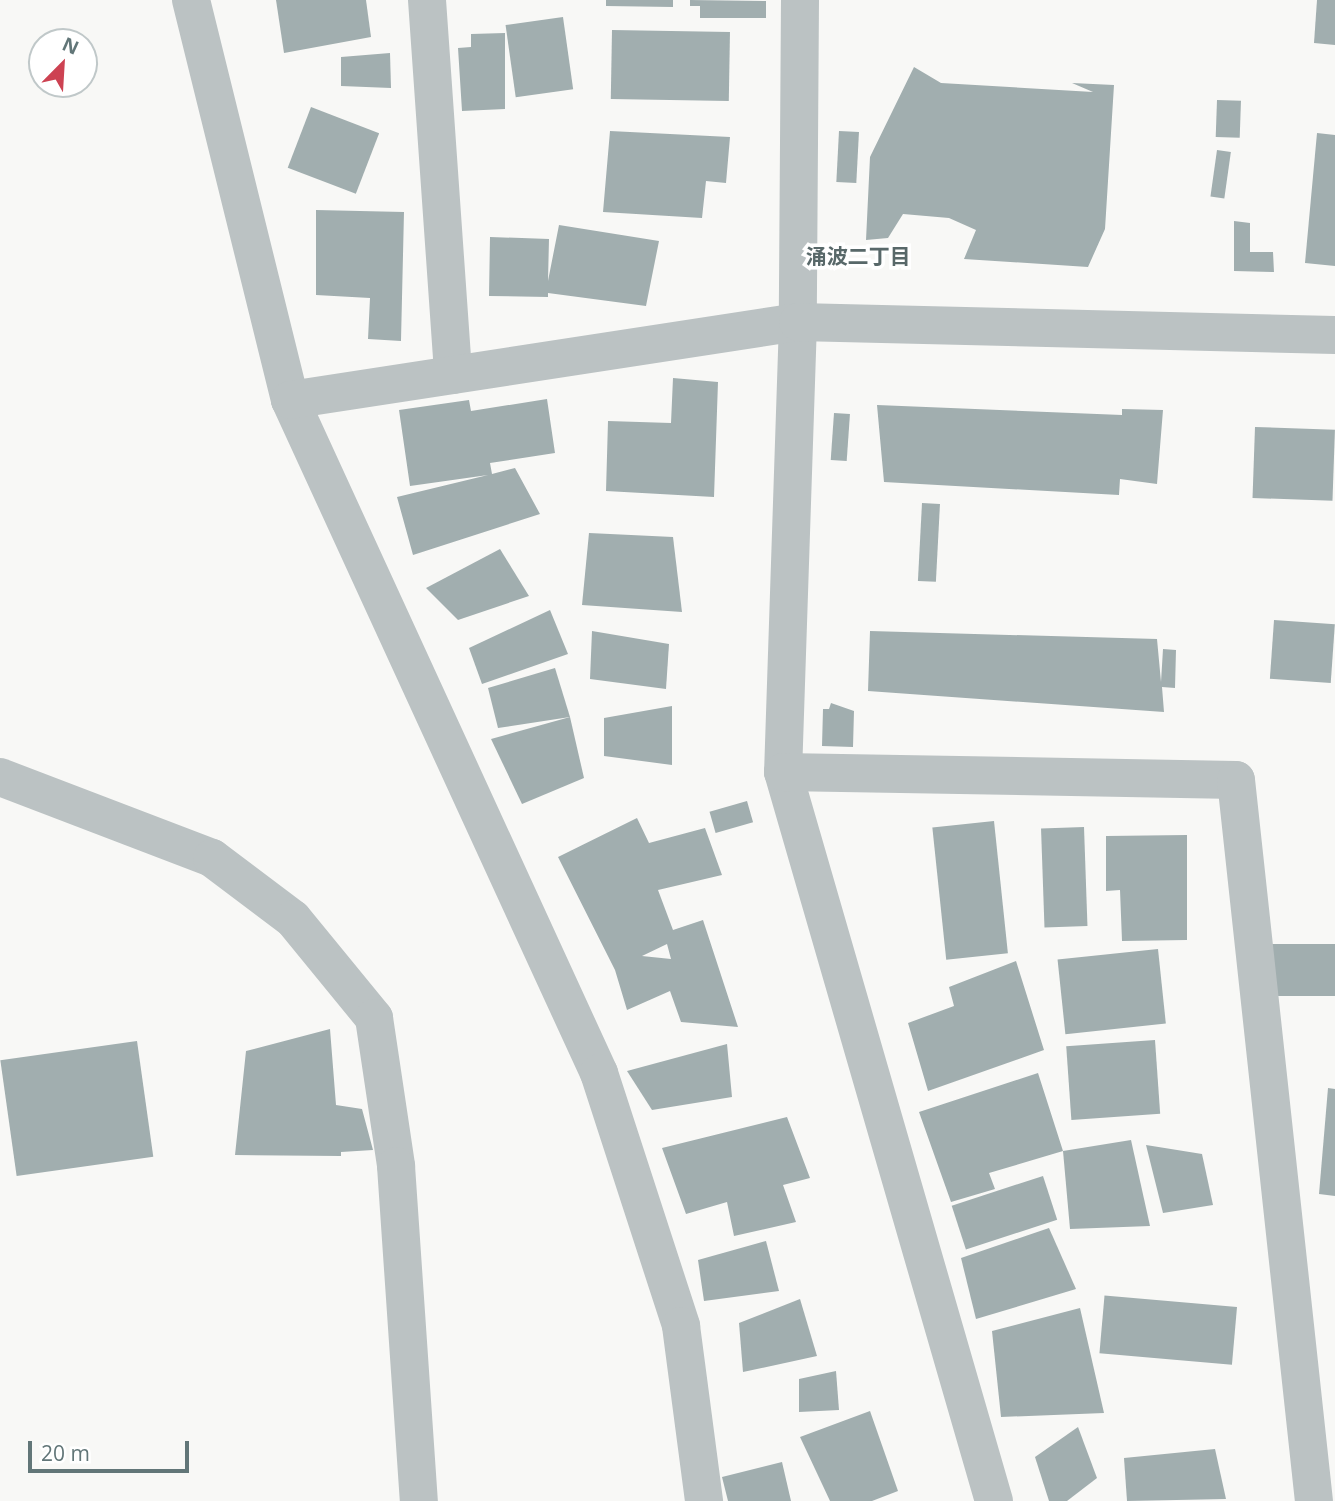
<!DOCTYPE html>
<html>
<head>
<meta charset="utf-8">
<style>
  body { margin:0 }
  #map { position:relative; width:1335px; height:1501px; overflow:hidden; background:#f8f8f6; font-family:"Open Sans","Noto Sans JP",sans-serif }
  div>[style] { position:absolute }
  .building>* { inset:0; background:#a1aeaf; transform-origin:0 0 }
  .minor>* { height:38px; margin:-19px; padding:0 19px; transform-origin:19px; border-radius:19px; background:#bbc2c3 }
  span { translate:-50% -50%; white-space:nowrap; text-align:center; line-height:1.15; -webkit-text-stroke:7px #fff; paint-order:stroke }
  .neighbourhood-label { font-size:21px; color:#586869; font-weight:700 }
  .north { position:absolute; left:28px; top:28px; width:70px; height:70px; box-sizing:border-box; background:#fff; border:2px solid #c0c8c9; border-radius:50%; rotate:24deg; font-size:19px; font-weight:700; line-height:28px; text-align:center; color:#627678 }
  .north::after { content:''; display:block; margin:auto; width:24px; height:32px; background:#cd4252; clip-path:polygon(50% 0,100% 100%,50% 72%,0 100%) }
  .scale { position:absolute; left:28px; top:1441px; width:161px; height:32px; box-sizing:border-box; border:4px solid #627678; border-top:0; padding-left:9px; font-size:21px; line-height:24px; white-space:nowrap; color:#627678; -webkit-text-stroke:5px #fff; paint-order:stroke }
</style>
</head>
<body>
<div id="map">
  <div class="building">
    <i style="clip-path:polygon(276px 0,366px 0,371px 37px,284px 53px)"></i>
    <i style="clip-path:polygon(606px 0,673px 0,673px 7px,606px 6px)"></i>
    <i style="clip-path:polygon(690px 0,766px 1px,766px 18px,700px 18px,700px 6px,690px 6px)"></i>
    <i style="clip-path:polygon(1317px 0,1335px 0,1335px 45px,1314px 43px)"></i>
    <i style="left:563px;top:17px;width:73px;height:58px;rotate:82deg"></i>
    <i style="left:612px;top:30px;width:118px;height:69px;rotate:1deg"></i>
    <i style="clip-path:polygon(505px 33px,505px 109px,462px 111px,458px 48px,471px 47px,471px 34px)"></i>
    <i style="clip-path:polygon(390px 53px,391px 88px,341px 86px,341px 57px)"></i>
    <i style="clip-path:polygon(914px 67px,941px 83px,1093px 92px,1072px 83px,1114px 85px,1105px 229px,1088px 267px,964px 259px,976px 230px,949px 218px,903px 214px,888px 238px,866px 240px,870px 157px)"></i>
    <i style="left:1217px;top:100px;width:24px;height:37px;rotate:2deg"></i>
    <i style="left:311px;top:107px;width:73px;height:65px;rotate:21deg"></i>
    <i style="clip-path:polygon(610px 131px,730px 137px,726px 183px,706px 181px,702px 218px,603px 212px)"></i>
    <i style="left:839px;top:131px;width:20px;height:51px;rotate:3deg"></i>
    <i style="clip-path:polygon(1317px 133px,1335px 135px,1335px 266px,1305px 263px)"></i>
    <i style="left:1217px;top:150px;width:14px;height:47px;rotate:8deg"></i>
    <i style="clip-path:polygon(316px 210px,404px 212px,401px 341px,368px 339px,370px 298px,316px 295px)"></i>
    <i style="clip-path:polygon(1234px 221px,1250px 223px,1250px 252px,1273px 252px,1274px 272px,1234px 271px)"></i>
    <i style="clip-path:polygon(559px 225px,659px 241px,646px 306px,548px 293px,548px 297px,489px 296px,490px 237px,549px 239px,548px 281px)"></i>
    <i style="clip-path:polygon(673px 378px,718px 382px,714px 497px,606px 491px,608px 421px,671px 423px)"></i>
    <i style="clip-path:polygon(547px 399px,555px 453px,490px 463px,492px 474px,515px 468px,540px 514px,413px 555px,397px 497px,488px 475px,410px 486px,399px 410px,469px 400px,471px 411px)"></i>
    <i style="clip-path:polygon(877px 405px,1122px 415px,1122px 409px,1163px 410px,1157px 484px,1120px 479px,1119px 495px,884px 482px)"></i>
    <i style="left:834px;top:413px;width:16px;height:47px;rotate:4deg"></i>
    <i style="left:1255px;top:427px;width:80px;height:71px;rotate:2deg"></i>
    <i style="left:922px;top:503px;width:18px;height:78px;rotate:3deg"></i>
    <i style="clip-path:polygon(589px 533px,673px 537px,682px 612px,582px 605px)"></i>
    <i style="clip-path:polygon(500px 549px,529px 596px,458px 620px,426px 588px)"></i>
    <i style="clip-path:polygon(550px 610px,568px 654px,482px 684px,469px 648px)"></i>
    <i style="left:1274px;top:620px;width:61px;height:59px;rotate:4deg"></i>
    <i style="clip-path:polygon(592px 631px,669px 644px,666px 689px,590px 679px)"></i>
    <i style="clip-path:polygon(870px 631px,1157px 639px,1161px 682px,1163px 649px,1176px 650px,1175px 688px,1162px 687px,1164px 712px,868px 691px)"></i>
    <i style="clip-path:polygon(555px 668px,570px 717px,498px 728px,488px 688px)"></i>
    <i style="clip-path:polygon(831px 703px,854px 711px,853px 747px,822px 746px,823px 709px,829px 709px)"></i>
    <i style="clip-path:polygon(672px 706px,672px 765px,604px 756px,604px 718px)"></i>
    <i style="clip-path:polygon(570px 717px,584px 778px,522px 804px,491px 739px)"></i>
    <i style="left:747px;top:801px;width:22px;height:39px;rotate:74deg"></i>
    <i style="clip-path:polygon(evenodd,637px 818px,649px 843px,705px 828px,722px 875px,658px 890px,673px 930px,703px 920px,738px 1027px,681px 1022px,670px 991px,627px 1010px,615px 970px,558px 857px,637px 818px,667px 944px,671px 959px,642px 956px,667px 944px)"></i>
    <i style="left:994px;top:821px;width:133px;height:62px;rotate:84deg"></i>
    <i style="left:1084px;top:827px;width:99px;height:43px;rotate:88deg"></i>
    <i style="clip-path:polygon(1187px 835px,1187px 940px,1122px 941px,1120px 890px,1106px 891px,1106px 836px)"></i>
    <i style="left:1335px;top:944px;width:52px;height:77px;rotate:90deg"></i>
    <i style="left:1158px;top:949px;width:75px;height:101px;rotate:84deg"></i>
    <i style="clip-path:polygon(1016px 961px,1044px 1050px,928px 1091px,908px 1023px,954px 1006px,949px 987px)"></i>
    <i style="clip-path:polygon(330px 1029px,336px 1105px,362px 1109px,373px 1150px,341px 1152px,341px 1156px,235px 1155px,246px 1051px)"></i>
    <i style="left:1155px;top:1040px;width:74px;height:89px;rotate:86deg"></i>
    <i style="left:137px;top:1041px;width:117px;height:138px;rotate:82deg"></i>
    <i style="clip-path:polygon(727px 1044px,732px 1097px,652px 1110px,627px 1071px)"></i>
    <i style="clip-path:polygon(1038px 1073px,1063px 1151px,989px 1173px,995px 1189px,951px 1202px,919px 1112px)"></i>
    <i style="clip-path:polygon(1328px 1088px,1335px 1089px,1335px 1196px,1319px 1194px)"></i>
    <i style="clip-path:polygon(787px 1117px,810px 1178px,783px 1185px,796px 1222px,734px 1236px,727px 1202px,686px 1214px,662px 1148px)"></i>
    <i style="clip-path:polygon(1131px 1140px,1150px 1226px,1070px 1229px,1063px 1151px)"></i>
    <i style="clip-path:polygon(1146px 1145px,1202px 1154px,1213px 1205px,1163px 1213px)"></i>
    <i style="left:1043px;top:1176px;width:46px;height:96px;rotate:72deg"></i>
    <i style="clip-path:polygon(1049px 1228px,1076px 1289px,976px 1319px,961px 1258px)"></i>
    <i style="clip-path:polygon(766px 1241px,779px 1291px,704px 1301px,698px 1260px)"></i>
    <i style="clip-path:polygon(800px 1299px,817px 1356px,743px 1372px,739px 1323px)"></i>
    <i style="left:1237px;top:1307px;width:58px;height:133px;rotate:95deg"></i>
    <i style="clip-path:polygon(1080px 1308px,1104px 1413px,1001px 1417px,992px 1331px)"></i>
    <i style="clip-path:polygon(836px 1371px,839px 1410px,799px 1412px,799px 1379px)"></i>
    <i style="clip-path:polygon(870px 1411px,898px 1491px,872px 1501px,830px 1501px,800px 1437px)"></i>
    <i style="clip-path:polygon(1078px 1427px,1097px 1478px,1067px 1501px,1049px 1501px,1035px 1457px)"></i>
    <i style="clip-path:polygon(1215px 1449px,1226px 1499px,1127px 1501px,1124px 1458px)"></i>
    <i style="clip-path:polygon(782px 1462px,791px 1501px,728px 1501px,722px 1477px)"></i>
  </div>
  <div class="minor">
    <i style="left:191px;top:0;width:412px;rotate:76.1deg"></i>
    <i style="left:290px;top:400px;width:741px;rotate:65.34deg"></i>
    <i style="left:599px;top:1073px;width:266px;rotate:72deg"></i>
    <i style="left:681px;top:1326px;width:177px;rotate:82.5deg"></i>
    <i style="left:427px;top:0;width:376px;rotate:86deg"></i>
    <i style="left:800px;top:0;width:322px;rotate:90.4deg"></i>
    <i style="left:798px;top:322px;width:450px;rotate:91.9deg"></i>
    <i style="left:783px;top:772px;width:759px;rotate:73.86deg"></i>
    <i style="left:290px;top:400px;width:514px;rotate:-8.73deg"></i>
    <i style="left:798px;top:322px;width:537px;rotate:1.39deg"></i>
    <i style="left:783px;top:772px;width:453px;rotate:1deg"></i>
    <i style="left:1236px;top:780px;width:725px;rotate:83.83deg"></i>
    <i style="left:0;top:777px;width:227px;rotate:20.9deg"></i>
    <i style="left:212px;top:858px;width:101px;rotate:37deg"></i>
    <i style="left:293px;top:919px;width:128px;rotate:50.7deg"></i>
    <i style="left:374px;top:1018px;width:150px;rotate:81.5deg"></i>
    <i style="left:396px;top:1166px;width:336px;rotate:86.1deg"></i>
  </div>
  <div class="neighbourhood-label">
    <span style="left:858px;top:256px">涌波二丁目</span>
  </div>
  <div class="north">N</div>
  <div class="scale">20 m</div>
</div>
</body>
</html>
